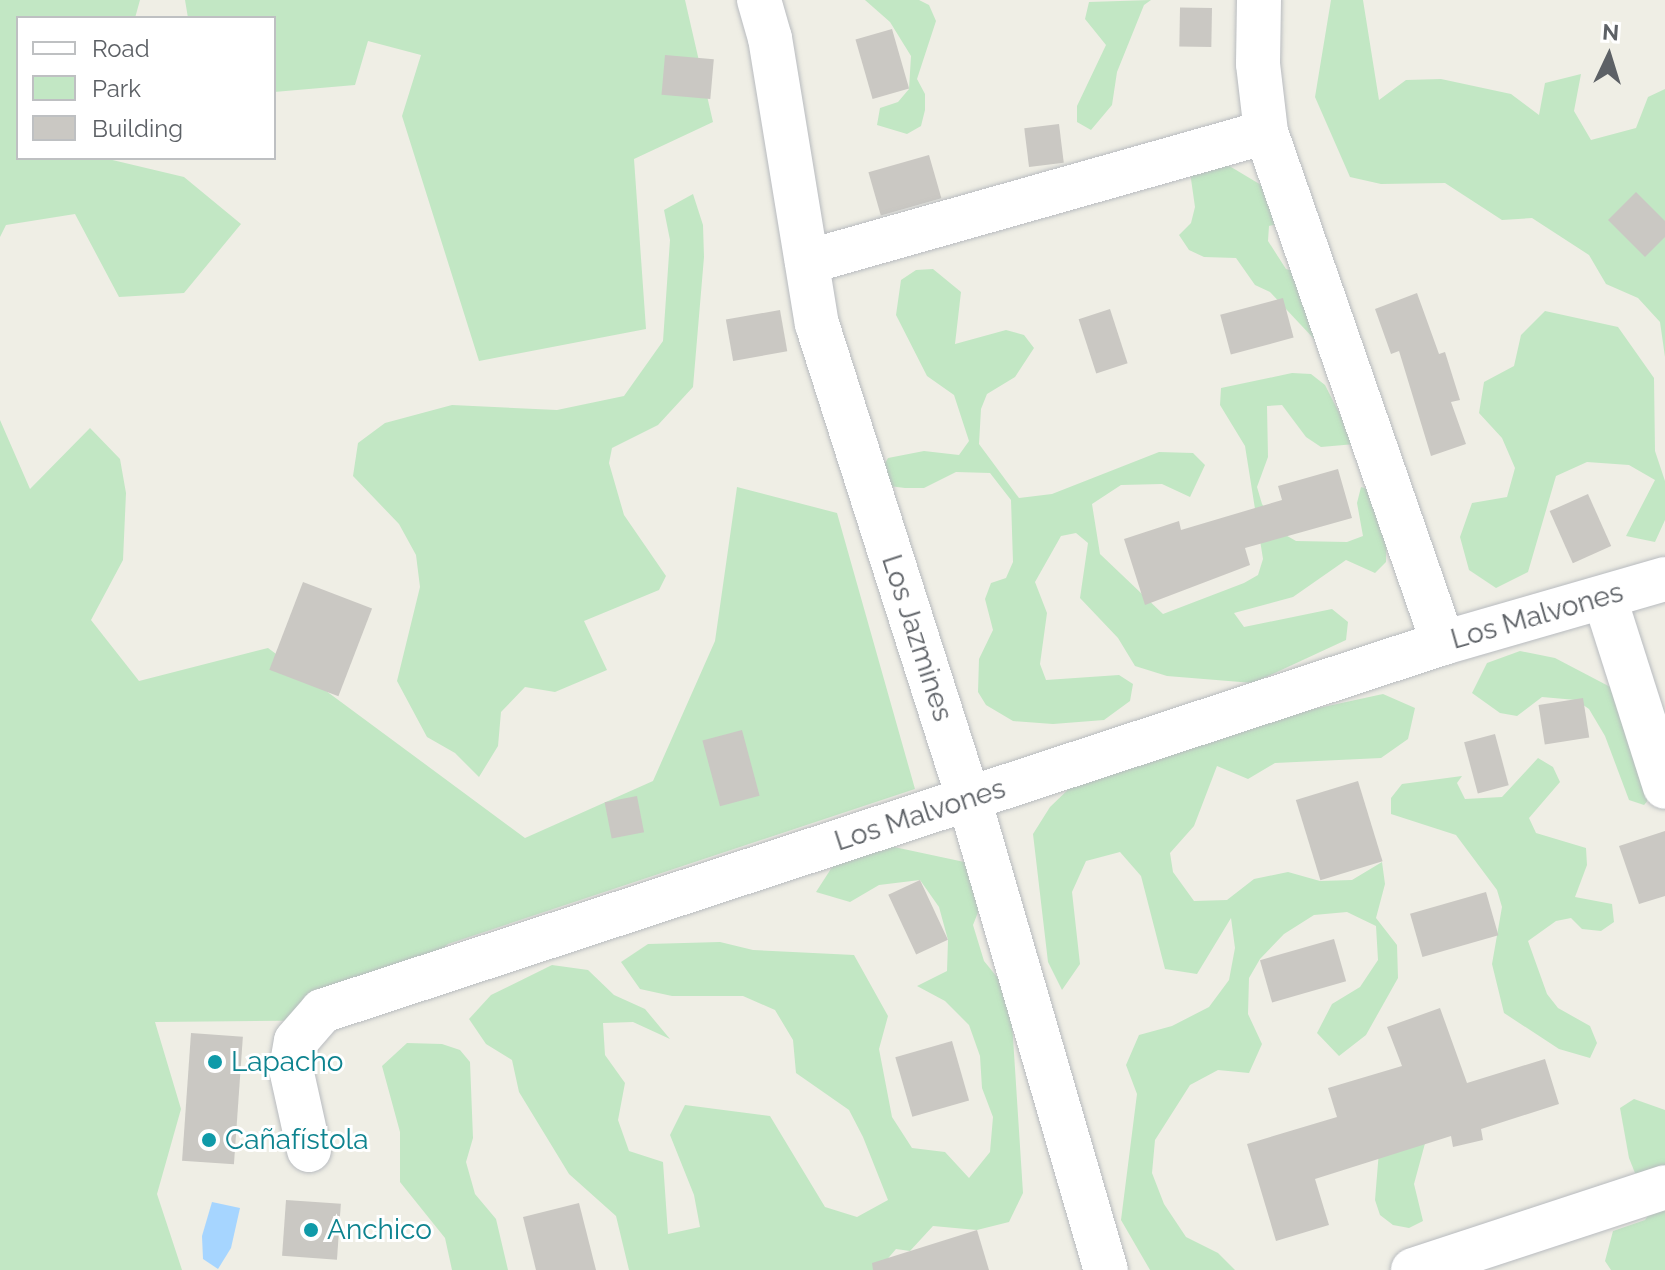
<!DOCTYPE html>
<html>
<head>
<meta charset="utf-8">
<style>
  body { margin:0 }
  #map { position:relative; width:1665px; height:1270px; overflow:hidden; background:#efeee5; font-family:Raleway,sans-serif }
  div>[style] { position:absolute }
  .green>* { inset:0; background:#c2e7c4 }
  .water>* { inset:0; background:#a6d5ff }
  .building>* { inset:0; background:#cac8c3; transform-origin:0 0 }
  .roads { filter:drop-shadow(0 0 2px #b8bbbf) drop-shadow(0 0 2px #b8bbbf) }
  .street>* { height:44px; margin:-22px; padding:0 22px; transform-origin:22px; border-radius:22px; background:#fff }
  .dots>* { width:22px; height:22px; translate:-50% -50%; box-sizing:border-box; border:4px solid #fff; border-radius:50% }
  span { translate:-50% -50%; white-space:nowrap; text-align:center; line-height:1.15; -webkit-text-stroke:6px #fff; paint-order:stroke }
  .street-label { font-size:28px; color:#5d6166 }
  .culture-label { font-size:28px; color:#0d838f }
  .left { translate:0 -50%; text-align:left }
  .legend { position:absolute; left:16px; top:16px; width:260px; height:144px; box-sizing:border-box; background:#fff; border:2px solid #bec0c2; margin:0; padding:10px 14px; list-style:none; font-size:24px; color:#5d6166 }
  .legend li { display:flex; align-items:center; gap:16px; height:40px }
  .legend b { width:40px; border:2px solid #bec0c2 }
  .north { position:absolute; left:1569px; top:16px; width:80px; height:80px; -webkit-text-stroke:6px #fff; paint-order:stroke; rotate:4deg; font-size:22px; font-weight:700; line-height:32px; text-align:center; color:#5d6166 }
  .north::after { content:''; display:block; margin:auto; width:28px; height:36px; background:#5d6166; clip-path:polygon(50% 0,100% 100%,50% 72%,0 100%) }
</style>
</head>
<body>
<div id="map">
  <div class="green">
    <i style="clip-path:polygon(0 0,140px 0,135px 18px,18px 18px,18px 158px,104px 158px,184px 177px,241px 224px,184px 293px,119px 297px,75px 214px,6px 225px,0 237px)"></i>
    <i style="clip-path:polygon(185px 0,685px 0,713px 122px,634px 159px,646px 329px,479px 361px,402px 116px,421px 55px,368px 41px,355px 85px,274px 92px,274px 18px,188px 18px)"></i>
    <i style="clip-path:polygon(865px 0,919px 0,929px 5px,936px 21px,917px 79px,925px 94px,925px 110px,921px 126px,907px 134px,877px 125px,880px 108px,898px 102px,909px 89px,911px 56px,890px 22px)"></i>
    <i style="clip-path:polygon(1151px 0,1144px 5px,1117px 72px,1112px 105px,1091px 130px,1077px 122px,1077px 106px,1106px 45px,1085px 19px,1089px 2px)"></i>
    <i style="clip-path:polygon(1331px 0,1363px 0,1379px 100px,1406px 80px,1441px 79px,1511px 94px,1539px 115px,1545px 83px,1581px 74px,1574px 111px,1591px 140px,1636px 128px,1648px 97px,1665px 89px,1665px 357px,1660px 322px,1638px 298px,1606px 284px,1589px 255px,1532px 218px,1502px 220px,1445px 183px,1381px 184px,1350px 177px,1315px 97px)"></i>
    <i style="clip-path:polygon(1226px 164px,1273px 192px,1290px 221px,1269px 226px,1268px 241px,1286px 269px,1305px 274px,1315px 340px,1270px 292px,1255px 285px,1236px 258px,1204px 257px,1189px 250px,1179px 235px,1191px 223px,1195px 207px,1190px 172px)"></i>
    <i style="clip-path:polygon(693px 194px,703px 225px,704px 257px,693px 387px,658px 425px,612px 448px,609px 463px,624px 515px,666px 576px,659px 590px,584px 621px,607px 670px,555px 692px,525px 687px,501px 712px,498px 746px,479px 777px,455px 753px,427px 737px,397px 681px,420px 587px,416px 555px,399px 524px,353px 476px,358px 443px,385px 423px,452px 405px,557px 410px,624px 396px,663px 341px,670px 240px,664px 210px)"></i>
    <i style="clip-path:polygon(933px 269px,961px 292px,955px 344px,1006px 330px,1024px 335px,1034px 348px,1015px 377px,987px 394px,981px 409px,979px 444px,1019px 498px,1052px 494px,1159px 452px,1193px 453px,1205px 465px,1190px 497px,1162px 484px,1121px 485px,1092px 504px,1100px 554px,1163px 614px,1244px 583px,1258px 575px,1263px 559px,1245px 446px,1220px 405px,1221px 388px,1292px 373px,1311px 374px,1325px 385px,1355px 444px,1321px 447px,1306px 437px,1282px 405px,1267px 406px,1268px 457px,1257px 487px,1262px 504px,1282px 533px,1296px 541px,1347px 542px,1363px 536px,1357px 503px,1361px 487px,1378px 492px,1387px 526px,1386px 562px,1375px 573px,1346px 560px,1293px 597px,1234px 613px,1244px 627px,1332px 609px,1348px 622px,1346px 640px,1253px 683px,1167px 676px,1135px 666px,1118px 638px,1080px 598px,1088px 543px,1076px 533px,1061px 536px,1035px 582px,1047px 613px,1040px 664px,1046px 680px,1119px 675px,1133px 684px,1130px 701px,1104px 720px,1053px 724px,1013px 721px,986px 705px,978px 692px,979px 659px,993px 630px,985px 599px,991px 583px,1006px 578px,1013px 562px,1011px 500px,990px 473px,956px 472px,924px 488px,905px 488px,889px 486px,880px 472px,888px 458px,924px 451px,959px 455px,969px 441px,954px 395px,927px 376px,896px 315px,901px 280px,916px 270px)"></i>
    <i style="clip-path:polygon(1545px 311px,1618px 327px,1654px 378px,1655px 451px,1665px 481px,1665px 520px,1655px 542px,1626px 536px,1655px 480px,1629px 465px,1587px 462px,1556px 476px,1528px 572px,1496px 588px,1469px 570px,1460px 537px,1472px 503px,1507px 497px,1515px 468px,1502px 438px,1479px 413px,1484px 382px,1514px 366px,1521px 335px)"></i>
    <i style="clip-path:polygon(0 420px,30px 489px,90px 428px,120px 459px,126px 493px,123px 560px,91px 620px,139px 681px,268px 648px,525px 838px,653px 781px,715px 641px,737px 487px,837px 513px,915px 789px,448px 944px,362px 1020px,155px 1022px,181px 1109px,157px 1194px,182px 1270px,0 1270px)"></i>
    <i style="clip-path:polygon(1520px 651px,1555px 658px,1618px 691px,1661px 785px,1644px 805px,1629px 800px,1605px 736px,1589px 709px,1576px 700px,1542px 697px,1517px 716px,1500px 713px,1472px 693px,1487px 663px)"></i>
    <i style="clip-path:polygon(1383px 694px,1415px 708px,1408px 739px,1381px 758px,1275px 763px,1248px 779px,1217px 766px,1194px 826px,1170px 853px,1173px 872px,1194px 901px,1227px 900px,1254px 879px,1288px 872px,1320px 881px,1352px 880px,1382px 862px,1385px 884px,1376px 918px,1397px 945px,1398px 978px,1366px 1035px,1339px 1056px,1317px 1033px,1332px 1004px,1360px 987px,1378px 960px,1376px 926px,1347px 912px,1314px 915px,1284px 934px,1260px 959px,1249px 978px,1248px 1014px,1262px 1044px,1249px 1073px,1218px 1070px,1190px 1085px,1155px 1140px,1152px 1173px,1164px 1204px,1186px 1237px,1218px 1253px,1235px 1270px,1150px 1270px,1121px 1220px,1137px 1094px,1126px 1065px,1139px 1035px,1172px 1026px,1209px 1007px,1229px 980px,1235px 948px,1231px 918px,1197px 974px,1165px 969px,1141px 876px,1120px 852px,1086px 861px,1072px 892px,1080px 964px,1062px 990px,1048px 962px,1033px 834px,1050px 807px,1077px 781px,1277px 717px)"></i>
    <i style="clip-path:polygon(1538px 758px,1553px 767px,1560px 782px,1529px 818px,1536px 833px,1586px 848px,1587px 865px,1575px 897px,1612px 904px,1614px 922px,1601px 931px,1582px 929px,1571px 918px,1556px 921px,1528px 941px,1547px 994px,1558px 1008px,1590px 1026px,1597px 1043px,1590px 1058px,1559px 1049px,1504px 1013px,1492px 964px,1502px 907px,1497px 890px,1456px 835px,1391px 814px,1391px 798px,1402px 784px,1462px 776px,1457px 783px,1465px 799px,1502px 797px)"></i>
    <i style="clip-path:polygon(866px 841px,969px 863px,986px 892px,973px 925px,984px 961px,1006px 988px,1012px 1022px,1023px 1193px,1009px 1222px,977px 1230px,933px 1226px,910px 1251px,896px 1249px,878px 1270px,629px 1270px,616px 1216px,569px 1174px,519px 1092px,512px 1060px,486px 1044px,469px 1019px,491px 995px,552px 965px,588px 970px,614px 995px,645px 1009px,670px 1039px,633px 1022px,603px 1023px,605px 1055px,625px 1083px,618px 1120px,629px 1151px,663px 1162px,668px 1234px,700px 1227px,694px 1195px,670px 1135px,685px 1105px,770px 1116px,825px 1207px,857px 1217px,888px 1200px,863px 1137px,849px 1110px,796px 1073px,793px 1040px,775px 1010px,743px 996px,672px 996px,640px 989px,621px 962px,648px 944px,720px 942px,753px 950px,854px 955px,888px 1016px,879px 1049px,892px 1117px,912px 1148px,945px 1152px,969px 1178px,990px 1152px,993px 1117px,982px 1088px,980px 1056px,969px 1025px,945px 1001px,917px 986px,947px 971px,948px 940px,939px 907px,920px 880px,879px 885px,850px 902px,816px 892px,836px 861px)"></i>
    <i style="clip-path:polygon(407px 1043px,442px 1044px,460px 1050px,470px 1062px,473px 1138px,466px 1162px,475px 1194px,496px 1219px,508px 1270px,452px 1270px,445px 1238px,400px 1182px,400px 1132px,382px 1066px)"></i>
    <i style="clip-path:polygon(1634px 1099px,1665px 1110px,1665px 1179px,1652px 1180px,1635px 1173px,1629px 1158px,1620px 1108px)"></i>
    <i style="clip-path:polygon(1427px 1136px,1414px 1184px,1423px 1221px,1409px 1228px,1393px 1225px,1380px 1215px,1375px 1200px,1379px 1151px)"></i>
    <i style="clip-path:polygon(1665px 1192px,1665px 1270px,1611px 1270px,1605px 1261px,1613px 1231px,1645px 1220px)"></i>
  </div>
  <div class="water">
    <i style="clip-path:polygon(212px 1202px,240px 1208px,231px 1248px,218px 1269px,203px 1259px,202px 1236px)"></i>
  </div>
  <div class="building">
    <i style="left:1212px;top:8px;width:39px;height:32px;rotate:91deg"></i>
    <i style="left:892px;top:29px;width:62px;height:38px;rotate:74deg"></i>
    <i style="left:665px;top:55px;width:49px;height:40px;rotate:5deg"></i>
    <i style="left:1059px;top:124px;width:39px;height:35px;rotate:83deg"></i>
    <i style="left:929px;top:155px;width:45px;height:63px;rotate:74deg"></i>
    <i style="clip-path:polygon(1636px 192px,1665px 221px,1665px 237px,1645px 257px,1608px 220px)"></i>
    <i style="clip-path:polygon(1417px 293px,1439px 354px,1445px 352px,1460px 400px,1451px 402px,1466px 444px,1431px 456px,1399px 351px,1391px 354px,1375px 309px)"></i>
    <i style="left:1283px;top:298px;width:41px;height:65px;rotate:75deg"></i>
    <i style="left:1110px;top:309px;width:57px;height:33px;rotate:72deg"></i>
    <i style="left:780px;top:310px;width:42px;height:55px;rotate:80deg"></i>
    <i style="clip-path:polygon(1338px 469px,1352px 518px,1245px 548px,1250px 565px,1145px 605px,1124px 539px,1179px 521px,1181px 530px,1282px 500px,1278px 486px)"></i>
    <i style="left:1588px;top:494px;width:57px;height:42px;rotate:66deg"></i>
    <i style="left:303px;top:582px;width:74px;height:94px;rotate:21deg"></i>
    <i style="left:1583px;top:698px;width:40px;height:45px;rotate:81deg"></i>
    <i style="left:742px;top:730px;width:68px;height:41px;rotate:75deg"></i>
    <i style="left:1495px;top:734px;width:53px;height:32px;rotate:75deg"></i>
    <i style="left:1358px;top:781px;width:84px;height:65px;rotate:73deg"></i>
    <i style="left:637px;top:796px;width:37px;height:33px;rotate:79deg"></i>
    <i style="clip-path:polygon(1665px 831px,1665px 896px,1639px 904px,1619px 846px)"></i>
    <i style="left:920px;top:880px;width:66px;height:35px;rotate:65deg"></i>
    <i style="left:1486px;top:892px;width:45px;height:79px;rotate:74deg"></i>
    <i style="left:1334px;top:939px;width:44px;height:77px;rotate:74deg"></i>
    <i style="clip-path:polygon(1440px 1008px,1467px 1083px,1545px 1059px,1559px 1104px,1481px 1129px,1483px 1140px,1453px 1147px,1451px 1136px,1315px 1179px,1329px 1225px,1276px 1241px,1247px 1144px,1337px 1117px,1328px 1088px,1402px 1066px,1387px 1027px)"></i>
    <i style="left:191px;top:1033px;width:52px;height:128px;rotate:4deg"></i>
    <i style="left:952px;top:1041px;width:62px;height:59px;rotate:74deg"></i>
    <i style="left:286px;top:1200px;width:55px;height:56px;rotate:4deg"></i>
    <i style="clip-path:polygon(579px 1203px,596px 1270px,536px 1270px,523px 1217px)"></i>
    <i style="clip-path:polygon(977px 1230px,989px 1270px,873px 1270px,872px 1263px)"></i>
  </div>
  <div class="roads">
    <div class="street">
      <i style="left:759px;top:0;width:40px;rotate:74deg"></i>
      <i style="left:770px;top:38px;width:290px;rotate:80.7deg"></i>
      <i style="left:817px;top:324px;width:499px;rotate:72.3deg"></i>
      <i style="left:969px;top:799px;width:491px;rotate:73.8deg"></i>
      <i style="left:1259px;top:0;width:64px;rotate:90.9deg"></i>
      <i style="left:1258px;top:64px;width:68px;rotate:83.3deg"></i>
      <i style="left:1266px;top:132px;width:541px;rotate:70.89deg"></i>
      <i style="left:807px;top:262px;width:477px;rotate:-15.8deg"></i>
      <i style="left:1605px;top:599px;width:197px;rotate:72.3deg"></i>
      <i style="left:309px;top:1150px;width:83px;rotate:-102.5deg"></i>
      <i style="left:291px;top:1069px;width:28px;rotate:-80deg"></i>
      <i style="left:296px;top:1041px;width:40px;rotate:-49deg"></i>
      <i style="left:322px;top:1011px;width:1180px;rotate:-18.17deg"></i>
      <i style="left:1443px;top:643px;width:231px;rotate:-16.1deg"></i>
      <i style="left:1413px;top:1270px;width:265px;rotate:-18.2deg"></i>
    </div>
  </div>
  <div class="dots">
    <i style="left:215px;top:1062px;background:#0f9aa8"></i>
    <i style="left:209px;top:1140px;background:#0f9aa8"></i>
    <i style="left:311px;top:1230px;background:#0f9aa8"></i>
  </div>
  <div class="street-label">
    <span style="left:1537px;top:616px;rotate:-16deg">Los Malvones</span>
    <span style="left:917px;top:638px;rotate:72deg">Los Jazmines</span>
    <span style="left:920px;top:815px;rotate:-18deg">Los Malvones</span>
  </div>
  <div class="culture-label">
    <span class="left" style="left:231px;top:1062px">Lapacho</span>
    <span class="left" style="left:225px;top:1140px">Cañafístola</span>
    <span class="left" style="left:327px;top:1230px">Anchico</span>
  </div>
  <ul class="legend">
  <li><b style="height:10px;background:#fff"></b>Road</li>
  <li><b style="height:22px;background:#c2e7c4"></b>Park</li>
  <li><b style="height:22px;background:#cac8c3"></b>Building</li>
  </ul>
  <div class="north">N</div>
</div>
</body>
</html>
